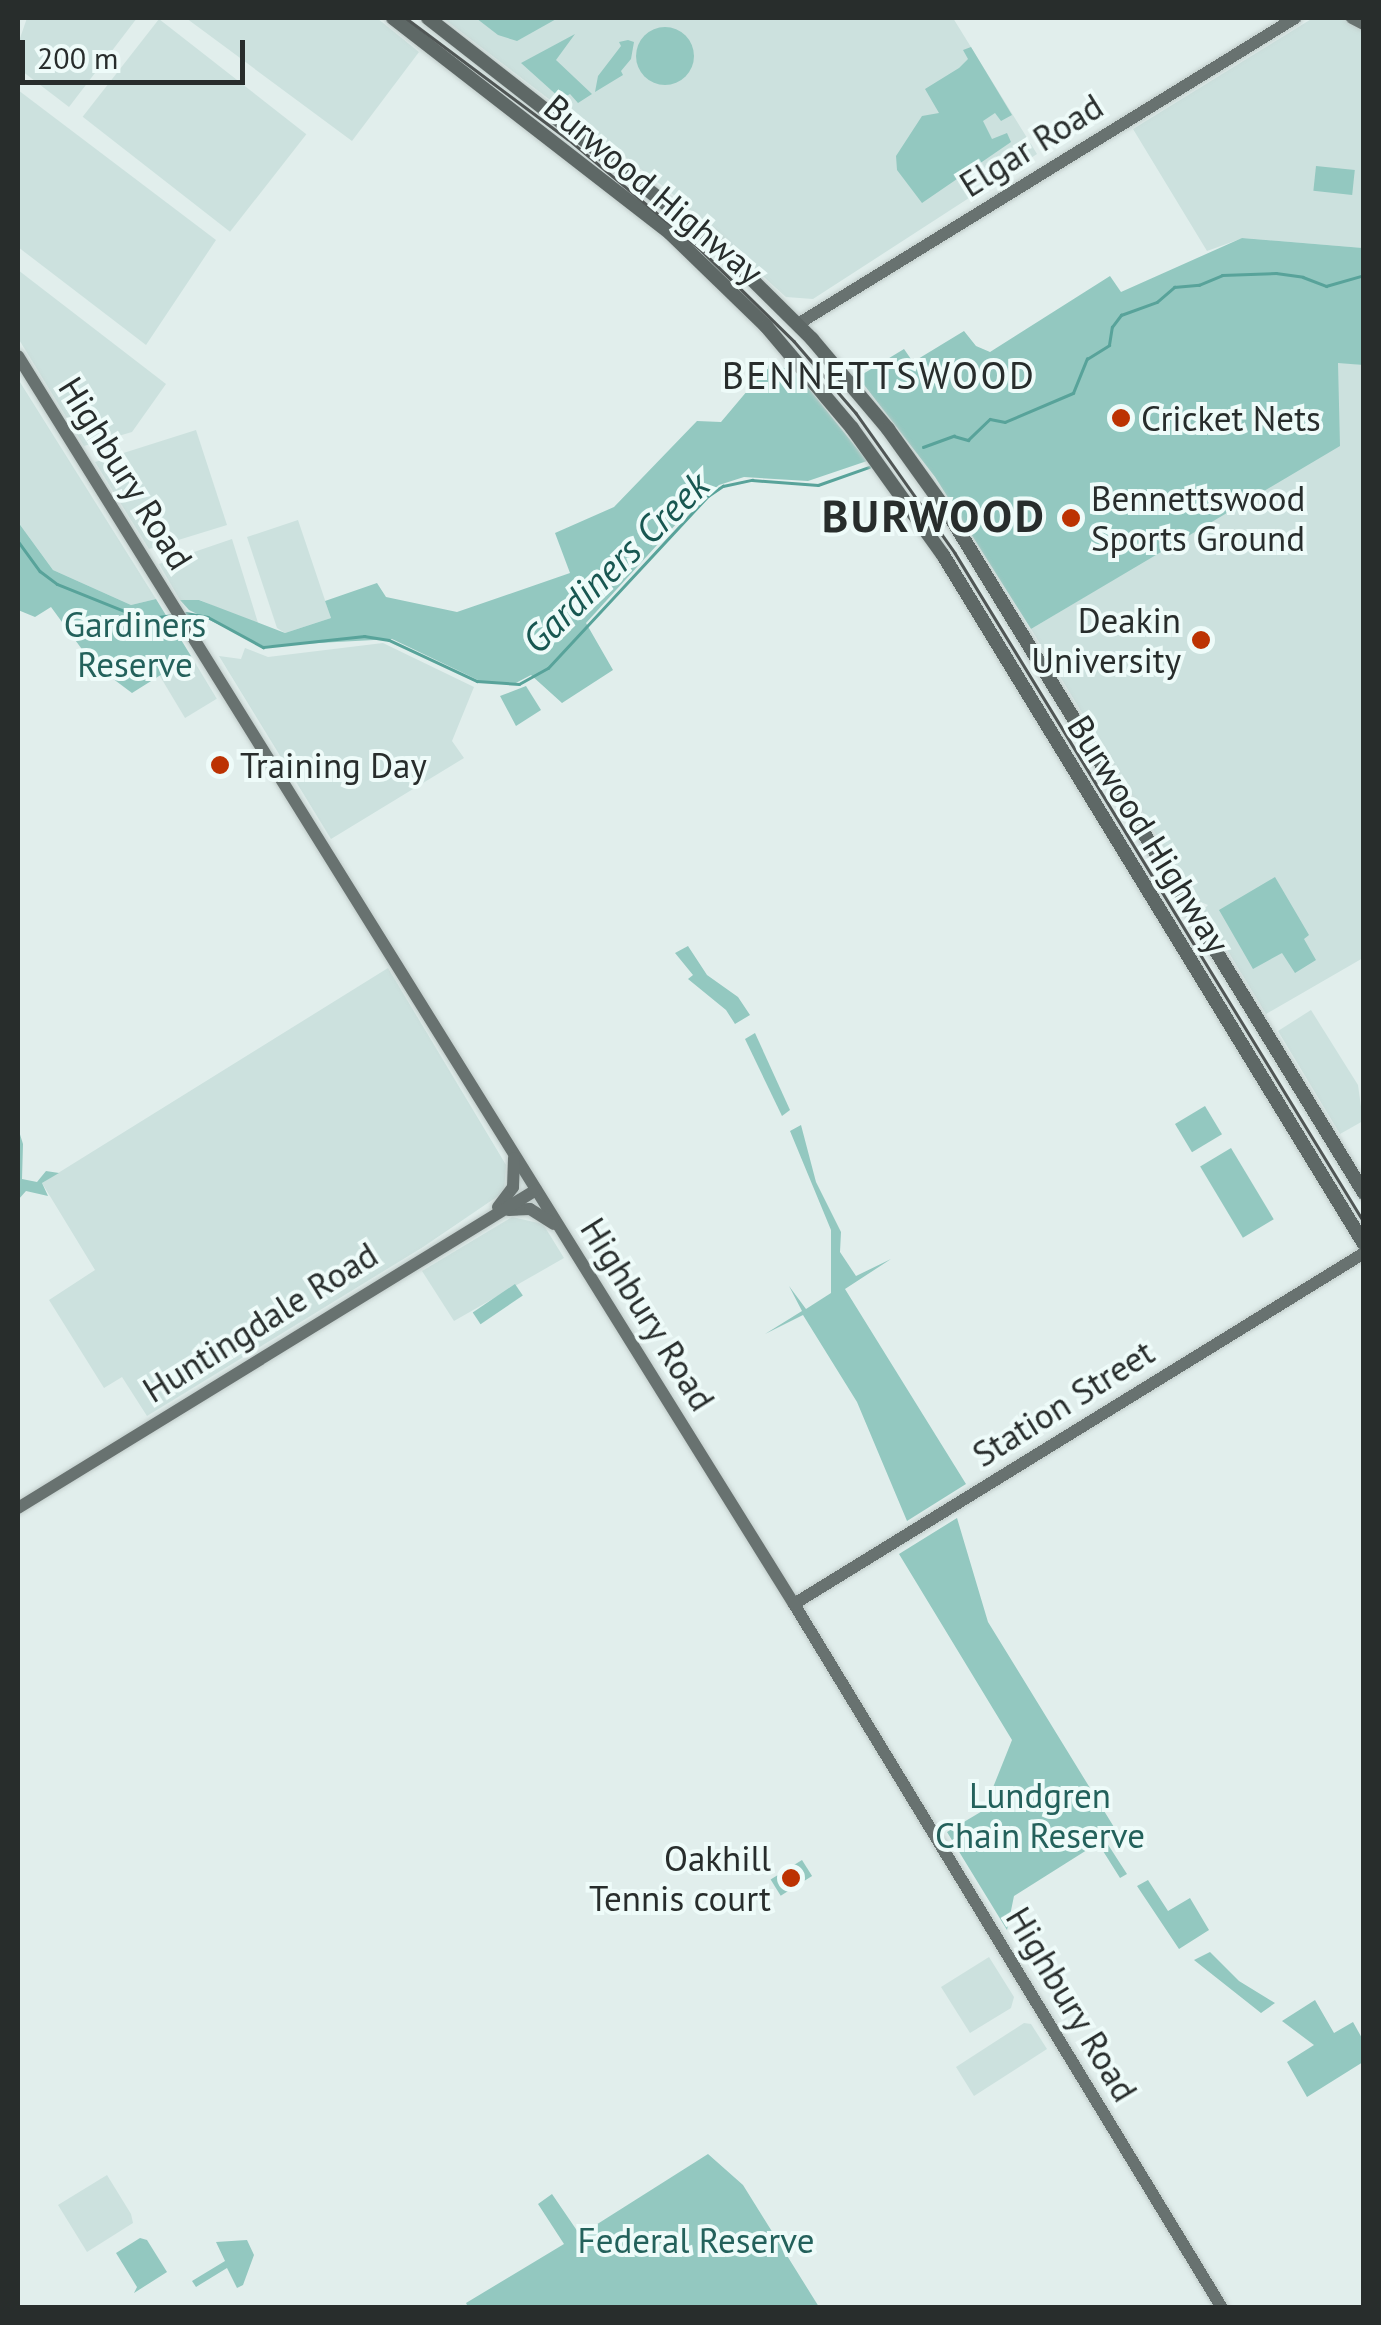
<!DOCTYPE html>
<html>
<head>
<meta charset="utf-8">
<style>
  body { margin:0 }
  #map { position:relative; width:1381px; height:2325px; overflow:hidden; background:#e1eeec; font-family:"PT Sans",sans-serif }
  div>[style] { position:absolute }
  .built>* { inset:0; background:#cce1de; transform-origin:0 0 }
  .green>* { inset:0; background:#93c8c0; transform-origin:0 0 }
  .round { border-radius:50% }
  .stream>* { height:2.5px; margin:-1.25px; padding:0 1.25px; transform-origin:1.25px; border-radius:1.25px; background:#58a39a }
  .roads { filter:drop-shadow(0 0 2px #c0cbc9) drop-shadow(0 0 2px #c0cbc9) }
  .primary>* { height:12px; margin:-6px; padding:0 6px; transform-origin:6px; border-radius:6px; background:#687270 }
  .trunk>* { height:14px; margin:-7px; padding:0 7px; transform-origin:7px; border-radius:7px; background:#5e6866 }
  .tram>* { height:2.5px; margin:-1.25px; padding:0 1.25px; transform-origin:1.25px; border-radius:1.25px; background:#505655 }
  .dots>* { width:28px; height:28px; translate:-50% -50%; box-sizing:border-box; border:5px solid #eefbf9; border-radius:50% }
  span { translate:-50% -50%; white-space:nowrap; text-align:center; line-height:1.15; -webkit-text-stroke:8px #eefbf9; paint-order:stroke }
  .street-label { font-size:35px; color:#282d2c }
  .poi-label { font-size:35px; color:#282d2c }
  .left { translate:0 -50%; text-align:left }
  .right { translate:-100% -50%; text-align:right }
  .park-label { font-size:35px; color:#23615b }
  .neighbourhood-label { font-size:38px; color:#282d2c; letter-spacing:2.5px }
  .water-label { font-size:38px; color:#185751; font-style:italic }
  .district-label { font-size:45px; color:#282d2c; font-weight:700; letter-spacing:2.5px }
  .frame { position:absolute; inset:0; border:20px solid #282d2c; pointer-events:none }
  .scale { position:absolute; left:20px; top:40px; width:225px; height:45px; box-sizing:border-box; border:5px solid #282d2c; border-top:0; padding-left:12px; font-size:30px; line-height:35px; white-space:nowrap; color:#282d2c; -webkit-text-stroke:8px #eefbf9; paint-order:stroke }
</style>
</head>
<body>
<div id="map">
  <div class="built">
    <i style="clip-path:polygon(27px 18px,137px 18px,69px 107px,18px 68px,18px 44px)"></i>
    <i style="clip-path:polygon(186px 18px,377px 18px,419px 52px,352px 141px)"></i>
    <i style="clip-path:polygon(443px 18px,953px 18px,1037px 154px,813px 299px,786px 297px,668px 190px)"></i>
    <i style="clip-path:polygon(1313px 18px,1363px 18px,1363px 248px,1243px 238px,1207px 251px,1133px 129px)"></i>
    <i style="left:159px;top:19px;width:187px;height:124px;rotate:38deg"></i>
    <i style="clip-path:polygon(18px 90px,216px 240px,146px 345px,18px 247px)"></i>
    <i style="clip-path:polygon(18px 270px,166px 384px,132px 432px,84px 446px,18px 338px)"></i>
    <i style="clip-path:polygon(1338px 362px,1363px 365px,1363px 958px,1266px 1014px,1203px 910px,1208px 905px,1196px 900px,1031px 629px,1121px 575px)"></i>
    <i style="clip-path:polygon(18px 379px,156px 599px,131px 605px,53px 570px,18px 522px)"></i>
    <i style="clip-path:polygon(196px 430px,227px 525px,149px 549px,95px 462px)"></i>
    <i style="clip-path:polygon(298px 520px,331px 618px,285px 633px,277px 628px,247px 537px)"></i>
    <i style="clip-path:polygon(232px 539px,259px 626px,200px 600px,180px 600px,159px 564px)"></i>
    <i style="clip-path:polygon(383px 643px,474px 687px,452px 741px,464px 758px,331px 839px,219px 656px,241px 659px,245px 648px,268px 657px)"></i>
    <i style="left:191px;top:656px;width:50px;height:37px;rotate:59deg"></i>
    <i style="clip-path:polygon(388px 968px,506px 1165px,504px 1192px,423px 1247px,147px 1416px,122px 1377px,104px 1388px,49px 1300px,95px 1270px,42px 1183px)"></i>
    <i style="clip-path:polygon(1311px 1010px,1358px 1085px,1363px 1121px,1340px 1134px,1278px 1031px)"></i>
    <i style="clip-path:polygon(512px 1217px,543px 1224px,564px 1258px,454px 1321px,422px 1271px)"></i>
    <i style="clip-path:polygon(989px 1957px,1014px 1997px,1011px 2008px,970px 2033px,941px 1987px)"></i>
    <i style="clip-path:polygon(1024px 2023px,1031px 2024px,1047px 2049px,974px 2096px,956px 2067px)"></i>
    <i style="clip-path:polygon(107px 2175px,131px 2214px,133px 2223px,87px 2252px,58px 2205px)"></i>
  </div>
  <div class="green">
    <i style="clip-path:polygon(476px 18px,558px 18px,517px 41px,498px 35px)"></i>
    <i class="round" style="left:636px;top:27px;width:58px;height:58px"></i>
    <i style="clip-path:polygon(575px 34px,556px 60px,592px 94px,578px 103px,570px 94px,561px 99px,521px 63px)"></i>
    <i style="clip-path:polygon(628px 40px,634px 42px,631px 59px,621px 71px,623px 75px,595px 92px,598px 76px,621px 46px,619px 42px)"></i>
    <i style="clip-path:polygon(971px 47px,1012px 115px,1001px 121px,995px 113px,983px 121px,992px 139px,1007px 133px,1011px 142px,922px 203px,897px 170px,896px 156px,922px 116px,939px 113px,925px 89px,959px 68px,968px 59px,963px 50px)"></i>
    <i style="left:1316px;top:166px;width:39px;height:25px;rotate:6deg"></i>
    <i style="clip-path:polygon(1242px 238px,1363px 248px,1363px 365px,1338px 363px,1340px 446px,1031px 629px,935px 477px,858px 377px,904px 349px,913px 362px,964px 331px,976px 346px,990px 352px,1110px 276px,1121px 292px)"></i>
    <i style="clip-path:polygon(769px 365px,794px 370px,867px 461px,808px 481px,744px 477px,719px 485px,688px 511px,586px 623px,613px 670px,562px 703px,531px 675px,512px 685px,480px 681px,392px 639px,263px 646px,189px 610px,180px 600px,199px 600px,285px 633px,331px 618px,325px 601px,377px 583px,386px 597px,457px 612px,570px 573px,555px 533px,614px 507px,697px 421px,721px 422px)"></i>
    <i style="clip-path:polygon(18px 522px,53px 570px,131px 605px,156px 599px,191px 656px,132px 693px,92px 663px,51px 607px,35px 617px,18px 610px)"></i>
    <i style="clip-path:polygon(526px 686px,541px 710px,516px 726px,500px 696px)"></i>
    <i style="clip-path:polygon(1275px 877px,1309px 935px,1304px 939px,1316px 960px,1295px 973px,1282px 953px,1253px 969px,1219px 910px)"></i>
    <i style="clip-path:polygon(688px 946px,707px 975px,738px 997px,750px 1015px,735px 1024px,726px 1010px,688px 979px,693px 975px,675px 953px)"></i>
    <i style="clip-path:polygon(755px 1033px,790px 1110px,782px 1116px,745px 1039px)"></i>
    <i style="left:1205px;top:1106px;width:33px;height:35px;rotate:59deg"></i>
    <i style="clip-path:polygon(801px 1125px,816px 1182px,841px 1232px,840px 1252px,856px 1276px,891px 1259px,845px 1289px,966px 1484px,907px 1521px,857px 1402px,803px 1315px,765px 1334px,802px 1311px,789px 1286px,806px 1309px,831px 1293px,831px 1230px,790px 1131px)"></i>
    <i style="clip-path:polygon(18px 1128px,23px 1144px,22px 1179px,37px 1182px,46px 1171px,59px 1173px,42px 1183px,48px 1196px,26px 1191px,18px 1200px)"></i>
    <i style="left:1231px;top:1148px;width:83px;height:36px;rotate:59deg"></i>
    <i style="left:515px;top:1284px;width:14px;height:51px;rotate:56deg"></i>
    <i style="clip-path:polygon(957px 1518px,988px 1622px,1117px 1832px,1105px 1840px,1127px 1874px,1120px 1878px,1098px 1843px,1014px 1896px,1007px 1930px,947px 1832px,984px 1810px,1012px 1740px,899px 1554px)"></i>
    <i style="left:802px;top:1860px;width:19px;height:37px;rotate:58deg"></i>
    <i style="clip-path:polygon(1148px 1880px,1168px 1911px,1190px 1898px,1209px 1930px,1179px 1949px,1137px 1886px)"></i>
    <i style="clip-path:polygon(1210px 1952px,1239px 1981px,1275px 2003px,1261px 2013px,1194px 1960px)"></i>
    <i style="clip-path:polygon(1315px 2000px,1334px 2033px,1353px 2022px,1363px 2040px,1363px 2062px,1307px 2097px,1287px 2062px,1314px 2045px,1282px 2021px)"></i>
    <i style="clip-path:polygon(708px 2154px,743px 2185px,819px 2307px,468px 2307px,466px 2303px,564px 2244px,538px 2204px,552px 2194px,580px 2235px)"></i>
    <i style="clip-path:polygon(140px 2238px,147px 2240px,167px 2272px,134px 2293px,137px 2287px,116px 2253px)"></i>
    <i style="clip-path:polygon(247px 2240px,254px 2255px,243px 2285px,237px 2288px,227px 2268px,196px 2287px,192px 2281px,225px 2261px,216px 2242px)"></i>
  </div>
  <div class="stream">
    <i style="left:923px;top:447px;width:33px;rotate:-20deg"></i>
    <i style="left:954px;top:436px;width:15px;rotate:16deg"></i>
    <i style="left:968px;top:440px;width:30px;rotate:-44deg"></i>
    <i style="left:990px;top:419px;width:15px;rotate:11deg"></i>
    <i style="left:1005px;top:422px;width:74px;rotate:-23.1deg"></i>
    <i style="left:1073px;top:393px;width:37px;rotate:-68deg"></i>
    <i style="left:1087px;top:359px;width:26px;rotate:-32deg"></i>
    <i style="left:1109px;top:345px;width:18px;rotate:-81deg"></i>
    <i style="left:1112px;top:327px;width:15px;rotate:-53deg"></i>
    <i style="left:1121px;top:315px;width:38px;rotate:-20deg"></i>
    <i style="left:1157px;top:302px;width:23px;rotate:-41deg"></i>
    <i style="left:1174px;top:287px;width:25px;rotate:-5deg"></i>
    <i style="left:1199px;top:285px;width:25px;rotate:-23deg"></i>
    <i style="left:1222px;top:275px;width:54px;rotate:-2.1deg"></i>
    <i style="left:1276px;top:273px;width:27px;rotate:8deg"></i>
    <i style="left:1303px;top:277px;width:25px;rotate:21deg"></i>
    <i style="left:1326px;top:286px;width:40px;rotate:-16deg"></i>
    <i style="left:18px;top:541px;width:37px;rotate:54deg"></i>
    <i style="left:40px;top:571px;width:21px;rotate:37deg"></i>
    <i style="left:57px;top:584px;width:94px;rotate:21.9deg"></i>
    <i style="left:144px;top:619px;width:29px;rotate:-8deg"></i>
    <i style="left:186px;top:613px;width:22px;rotate:10deg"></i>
    <i style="left:208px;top:617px;width:63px;rotate:28.6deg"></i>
    <i style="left:263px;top:647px;width:102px;rotate:-6.2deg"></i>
    <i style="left:364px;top:636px;width:25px;rotate:9deg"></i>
    <i style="left:389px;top:640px;width:97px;rotate:25deg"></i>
    <i style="left:477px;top:681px;width:42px;rotate:4.1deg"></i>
    <i style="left:519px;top:684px;width:33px;rotate:-29deg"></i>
    <i style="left:548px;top:668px;width:235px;rotate:-47.1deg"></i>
    <i style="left:708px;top:496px;width:18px;rotate:-34deg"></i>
    <i style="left:723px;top:486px;width:30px;rotate:-12deg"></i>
    <i style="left:752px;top:480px;width:66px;rotate:4.3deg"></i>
    <i style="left:818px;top:485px;width:54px;rotate:-19.4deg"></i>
  </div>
  <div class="roads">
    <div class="primary">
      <i style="left:1352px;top:18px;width:13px;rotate:27deg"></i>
      <i style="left:798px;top:324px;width:584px;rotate:-31.62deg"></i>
      <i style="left:18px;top:356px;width:1470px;rotate:58.13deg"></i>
      <i style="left:794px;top:1604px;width:824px;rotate:58.7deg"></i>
      <i style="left:498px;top:1207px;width:25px;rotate:-53deg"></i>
      <i style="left:513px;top:1187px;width:29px;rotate:-88deg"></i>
      <i style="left:509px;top:1210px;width:21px;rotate:-3deg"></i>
      <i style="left:530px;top:1209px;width:28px;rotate:32deg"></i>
      <i style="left:18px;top:1508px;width:608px;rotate:-31.55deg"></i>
      <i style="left:794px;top:1604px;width:669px;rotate:-31.62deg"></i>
    </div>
    <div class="trunk">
      <i style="left:393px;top:18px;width:351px;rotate:37.8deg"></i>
      <i style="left:670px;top:233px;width:134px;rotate:44.1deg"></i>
      <i style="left:766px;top:326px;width:133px;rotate:49.9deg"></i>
      <i style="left:852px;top:428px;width:156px;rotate:54.4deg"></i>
      <i style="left:943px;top:555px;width:807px;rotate:58.57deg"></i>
      <i style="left:428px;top:18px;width:360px;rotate:38deg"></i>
      <i style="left:712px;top:240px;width:141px;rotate:44.7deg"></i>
      <i style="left:812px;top:339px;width:118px;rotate:49.8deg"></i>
      <i style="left:888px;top:429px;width:100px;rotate:54.4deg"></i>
      <i style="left:946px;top:510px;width:801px;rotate:58.53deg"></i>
    </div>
  </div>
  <div class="tram">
    <i style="left:406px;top:18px;width:202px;rotate:36.8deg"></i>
    <i style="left:568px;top:139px;width:170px;rotate:39.8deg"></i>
    <i style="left:699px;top:248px;width:133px;rotate:44.4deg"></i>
    <i style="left:794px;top:341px;width:95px;rotate:49.3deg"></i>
    <i style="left:856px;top:413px;width:171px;rotate:54.7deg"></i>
    <i style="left:955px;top:553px;width:784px;rotate:58.56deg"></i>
  </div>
  <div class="dots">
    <i style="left:1121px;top:418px;background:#bc3303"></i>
    <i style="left:1071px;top:518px;background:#bc3303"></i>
    <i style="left:1201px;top:640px;background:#bc3303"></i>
    <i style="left:220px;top:765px;background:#bc3303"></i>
    <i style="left:791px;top:1878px;background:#bc3303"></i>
  </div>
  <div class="street-label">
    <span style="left:1031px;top:145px;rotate:-32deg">Elgar Road</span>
    <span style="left:654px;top:189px;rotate:40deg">Burwood Highway</span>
    <span style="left:126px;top:473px;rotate:58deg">Highbury Road</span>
    <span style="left:1149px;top:834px;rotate:58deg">Burwood Highway</span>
    <span style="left:648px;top:1314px;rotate:58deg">Highbury Road</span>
    <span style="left:260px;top:1322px;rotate:-32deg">Huntingdale Road</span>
    <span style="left:1063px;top:1403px;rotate:-32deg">Station Street</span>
    <span style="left:1072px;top:2004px;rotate:59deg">Highbury Road</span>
  </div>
  <div class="poi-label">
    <span class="left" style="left:1141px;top:418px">Cricket Nets</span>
    <span class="left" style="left:1091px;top:518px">Bennettswood<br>Sports Ground</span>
    <span class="right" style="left:1181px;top:640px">Deakin<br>University</span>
    <span class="left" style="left:240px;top:765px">Training Day</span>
    <span class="right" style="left:771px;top:1878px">Oakhill<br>Tennis court</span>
  </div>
  <div class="park-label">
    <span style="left:135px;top:644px">Gardiners<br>Reserve</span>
    <span style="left:1040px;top:1815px">Lundgren<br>Chain Reserve</span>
    <span style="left:696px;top:2240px">Federal Reserve</span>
  </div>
  <div class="neighbourhood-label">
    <span style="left:879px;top:375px">BENNETTSWOOD</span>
  </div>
  <div class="water-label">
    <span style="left:615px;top:562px;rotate:-44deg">Gardiners Creek</span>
  </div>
  <div class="district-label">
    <span style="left:934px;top:516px">BURWOOD</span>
  </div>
  <div class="frame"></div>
  <div class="scale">200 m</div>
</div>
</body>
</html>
